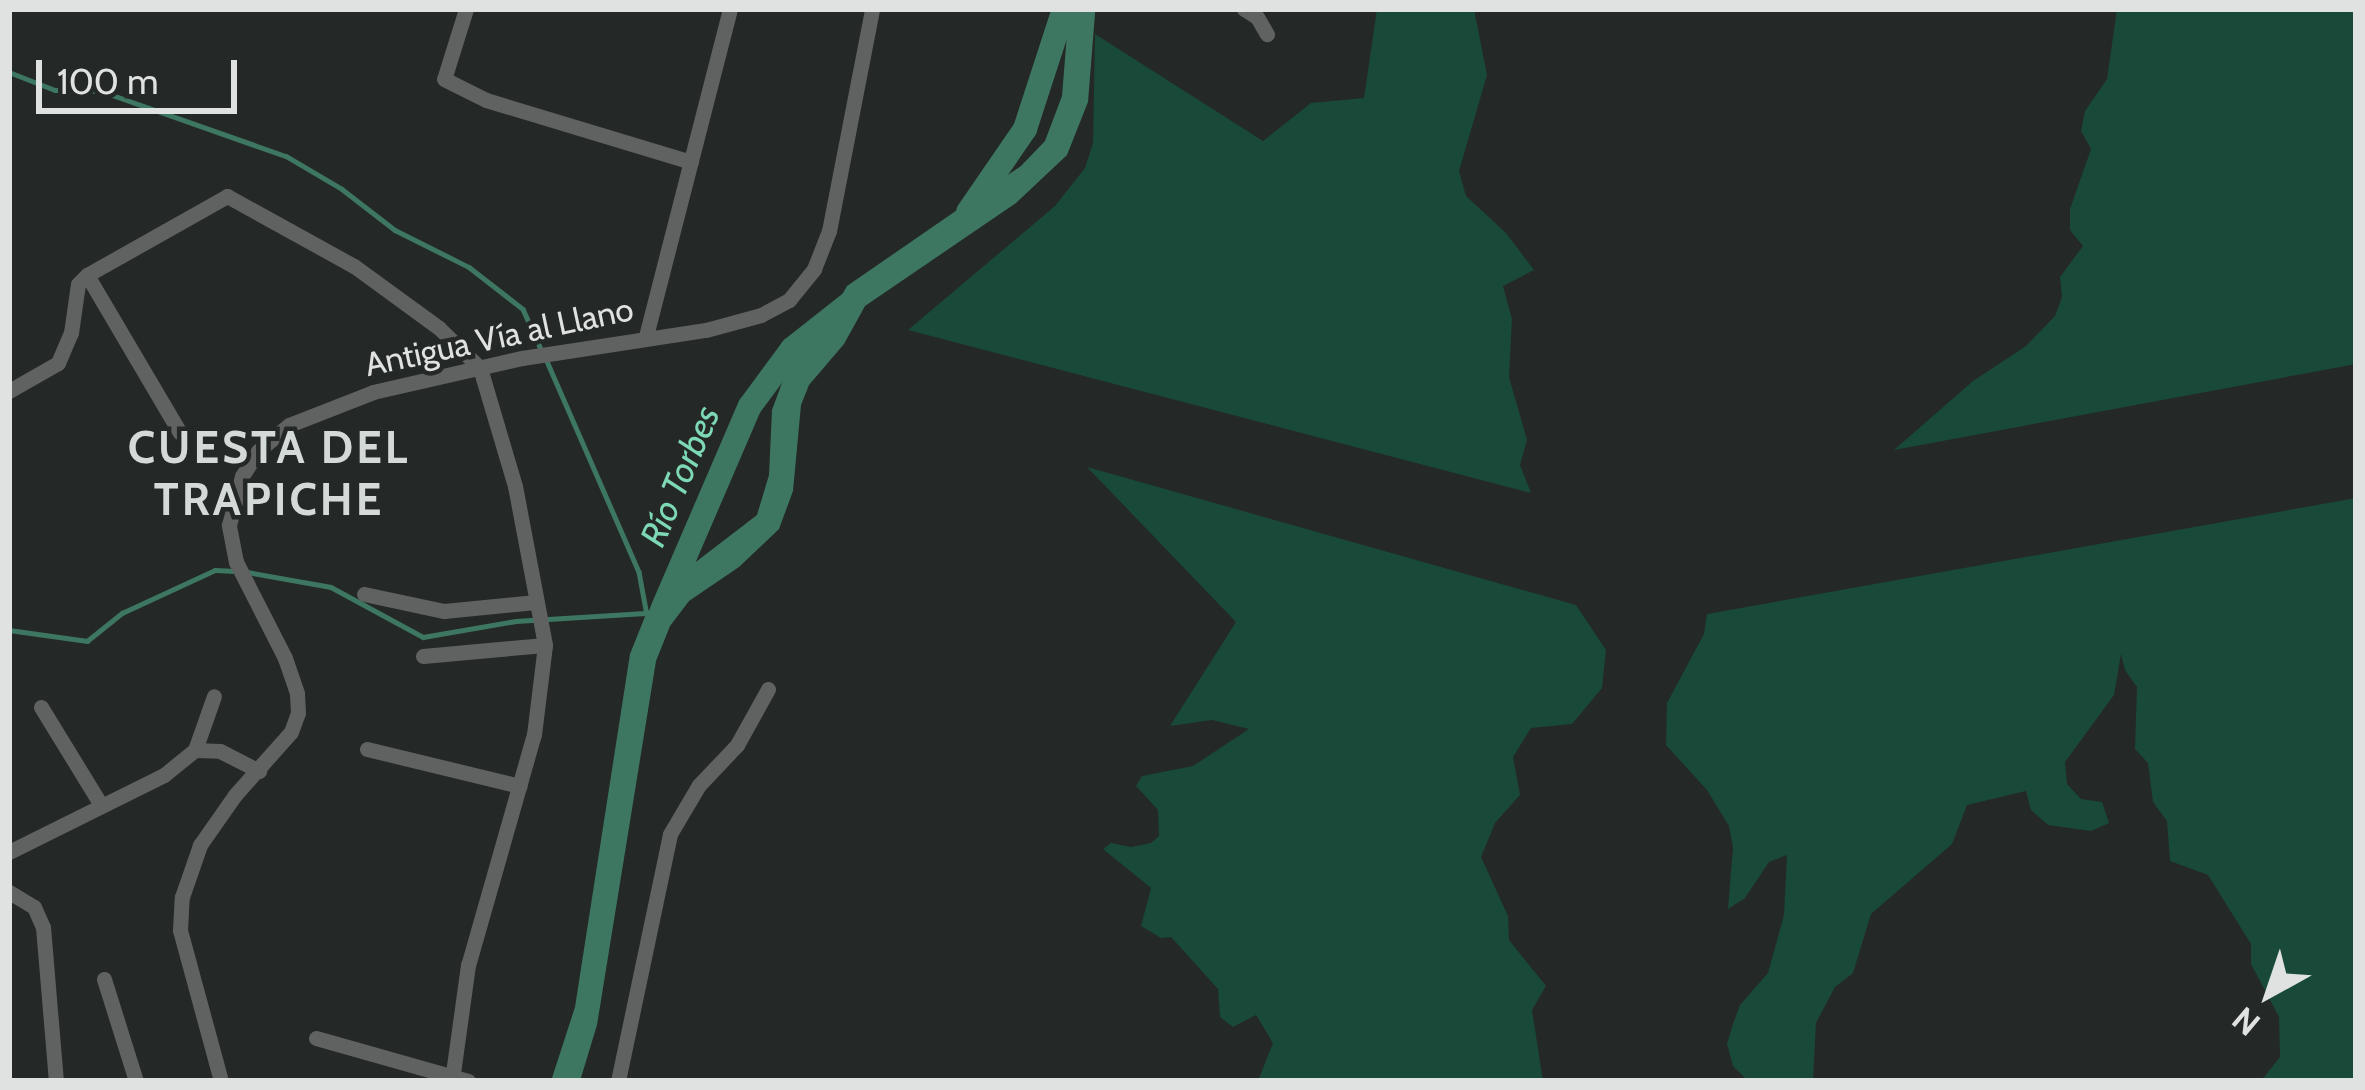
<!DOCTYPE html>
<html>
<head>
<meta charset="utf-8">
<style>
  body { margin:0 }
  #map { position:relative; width:2365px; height:1090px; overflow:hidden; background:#242826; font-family:Cabin,sans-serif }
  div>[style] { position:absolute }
  .green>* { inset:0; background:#194938 }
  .water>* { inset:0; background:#3d7762 }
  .stream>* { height:4.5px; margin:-2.25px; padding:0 2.25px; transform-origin:2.25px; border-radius:2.25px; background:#3d7762 }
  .river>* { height:24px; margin:-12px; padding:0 12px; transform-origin:12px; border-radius:12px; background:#3d7762 }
  .street>* { height:15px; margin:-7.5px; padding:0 7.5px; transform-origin:7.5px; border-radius:7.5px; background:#606261 }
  span { translate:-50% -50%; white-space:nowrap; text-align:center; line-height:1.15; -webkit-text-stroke:9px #242826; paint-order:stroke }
  .street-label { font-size:33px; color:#dfe2e1 }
  .water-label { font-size:36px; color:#7dd8b5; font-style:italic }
  .district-label { font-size:45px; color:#d4dad7; font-weight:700; letter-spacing:3px }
  .frame { position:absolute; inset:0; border:12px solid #dfe2e1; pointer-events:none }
  .north { position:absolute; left:2209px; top:934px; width:120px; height:120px; -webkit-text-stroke:9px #242826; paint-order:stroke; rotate:220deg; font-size:33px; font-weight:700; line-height:48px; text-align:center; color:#dfe2e1 }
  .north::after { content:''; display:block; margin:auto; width:42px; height:54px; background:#dfe2e1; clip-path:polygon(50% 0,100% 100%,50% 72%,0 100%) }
  .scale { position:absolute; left:36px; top:60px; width:201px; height:54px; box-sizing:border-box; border:6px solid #dfe2e1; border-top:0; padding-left:15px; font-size:36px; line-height:42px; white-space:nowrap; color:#dfe2e1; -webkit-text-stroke:9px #242826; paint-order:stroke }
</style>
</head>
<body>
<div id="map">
  <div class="green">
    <i style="clip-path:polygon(1377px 9px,1474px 9px,1487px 75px,1459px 171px,1466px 196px,1506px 233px,1534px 270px,1503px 286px,1512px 319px,1509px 377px,1527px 440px,1520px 465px,1531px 493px,908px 330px,1055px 206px,1085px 168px,1093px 143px,1095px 34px,1263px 141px,1311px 103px,1364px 98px)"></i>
    <i style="clip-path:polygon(2117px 9px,2356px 9px,2356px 364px,1894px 450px,1973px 381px,2026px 346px,2055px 316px,2062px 297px,2060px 277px,2083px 246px,2070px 230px,2070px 209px,2091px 149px,2081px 131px,2085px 111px,2107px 79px)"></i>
    <i style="clip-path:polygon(1087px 467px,1576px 605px,1606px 650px,1602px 688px,1572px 724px,1531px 728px,1513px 757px,1520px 795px,1495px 823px,1481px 857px,1508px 916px,1509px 940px,1546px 986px,1532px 1010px,1543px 1081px,1258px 1081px,1273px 1043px,1256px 1015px,1233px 1027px,1220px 1017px,1218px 989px,1171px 937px,1161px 938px,1141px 926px,1151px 888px,1103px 849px,1111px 843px,1131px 847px,1151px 843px,1159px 836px,1158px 810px,1136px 786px,1142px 776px,1193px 766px,1249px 729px,1212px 720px,1170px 726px,1236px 622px)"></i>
    <i style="clip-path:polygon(2356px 498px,2356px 1081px,2261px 1081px,2280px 1057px,2279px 1017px,2251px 964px,2251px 944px,2208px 875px,2170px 861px,2167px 821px,2153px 802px,2148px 763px,2135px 749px,2137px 687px,2125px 670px,2121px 654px,2114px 695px,2065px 762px,2067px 784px,2081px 799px,2102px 802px,2109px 823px,2091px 831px,2048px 825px,2031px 810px,2026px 791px,1967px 805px,1952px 844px,1871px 914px,1853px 973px,1835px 987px,1816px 1023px,1813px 1081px,1748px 1081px,1733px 1066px,1727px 1044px,1733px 1024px,1740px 1005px,1768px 973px,1784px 915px,1787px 855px,1769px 862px,1745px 898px,1728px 909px,1733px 848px,1729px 826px,1707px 790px,1666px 745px,1667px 703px,1704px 634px,1707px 614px)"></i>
  </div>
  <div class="water">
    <i style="clip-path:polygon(1069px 9px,1095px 9px,1095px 14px,1088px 102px,1067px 155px,1016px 203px,865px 306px,844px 344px,809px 385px,801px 405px,793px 491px,779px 529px,739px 567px,689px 601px,670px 626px,656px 661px,597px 1025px,580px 1081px,551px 1081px,575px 1007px,630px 654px,646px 614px,671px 581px,757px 515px,769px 475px,772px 410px,786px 372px,821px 332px,847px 286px,1021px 166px,1045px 141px,1062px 96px)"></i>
  </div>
  <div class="stream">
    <i style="left:9px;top:72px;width:49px;rotate:21.4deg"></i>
    <i style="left:55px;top:90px;width:46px;rotate:1.2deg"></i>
    <i style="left:101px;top:91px;width:196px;rotate:19.4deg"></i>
    <i style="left:286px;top:156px;width:65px;rotate:30.5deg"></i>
    <i style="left:342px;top:189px;width:67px;rotate:37.7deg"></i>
    <i style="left:395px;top:230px;width:83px;rotate:26.6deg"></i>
    <i style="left:469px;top:267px;width:68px;rotate:37.9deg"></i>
    <i style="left:523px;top:309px;width:44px;rotate:65.8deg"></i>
    <i style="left:546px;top:359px;width:232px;rotate:66.4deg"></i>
    <i style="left:639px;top:572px;width:44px;rotate:79.5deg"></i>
    <i style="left:247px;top:572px;width:85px;rotate:10.1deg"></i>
    <i style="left:331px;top:587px;width:105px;rotate:28.5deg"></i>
    <i style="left:423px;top:637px;width:94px;rotate:-9.8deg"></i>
    <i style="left:516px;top:621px;width:129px;rotate:-3.5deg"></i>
    <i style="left:9px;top:630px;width:79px;rotate:8deg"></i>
    <i style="left:87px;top:641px;width:45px;rotate:-38.7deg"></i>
    <i style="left:122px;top:613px;width:102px;rotate:-24.8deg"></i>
    <i style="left:215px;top:570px;width:20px;rotate:3deg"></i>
  </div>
  <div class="river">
    <i style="left:968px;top:212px;width:101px;rotate:-55.5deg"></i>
    <i style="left:1025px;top:129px;width:126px;rotate:-72deg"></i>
    <i style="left:662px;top:610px;width:222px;rotate:-66.7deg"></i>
    <i style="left:750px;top:406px;width:71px;rotate:-53.6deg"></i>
    <i style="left:792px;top:349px;width:74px;rotate:-38.4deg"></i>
  </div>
  <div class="street">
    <i style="left:466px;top:9px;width:73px;rotate:107.4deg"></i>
    <i style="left:444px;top:79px;width:47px;rotate:26.6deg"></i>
    <i style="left:486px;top:100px;width:214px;rotate:16.8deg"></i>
    <i style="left:1244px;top:9px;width:15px;rotate:32deg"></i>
    <i style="left:1257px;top:17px;width:20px;rotate:60deg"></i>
    <i style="left:87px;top:275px;width:183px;rotate:59.5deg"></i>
    <i style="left:646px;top:336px;width:338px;rotate:-75.6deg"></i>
    <i style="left:9px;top:391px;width:56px;rotate:-29.7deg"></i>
    <i style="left:58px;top:363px;width:33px;rotate:-67deg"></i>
    <i style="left:71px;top:333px;width:49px;rotate:-81.9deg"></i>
    <i style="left:78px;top:284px;width:13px;rotate:-45deg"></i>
    <i style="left:87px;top:275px;width:161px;rotate:-29.4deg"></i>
    <i style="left:227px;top:196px;width:145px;rotate:28.9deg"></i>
    <i style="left:354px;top:266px;width:105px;rotate:36.1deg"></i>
    <i style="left:439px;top:328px;width:57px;rotate:44.3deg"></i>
    <i style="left:480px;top:368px;width:123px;rotate:73.5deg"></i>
    <i style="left:515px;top:486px;width:162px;rotate:79.3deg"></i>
    <i style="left:545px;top:645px;width:90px;rotate:97deg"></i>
    <i style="left:534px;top:734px;width:240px;rotate:105.9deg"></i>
    <i style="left:468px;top:965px;width:117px;rotate:97.9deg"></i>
    <i style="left:364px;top:594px;width:82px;rotate:12deg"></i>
    <i style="left:444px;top:611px;width:92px;rotate:-5.6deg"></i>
    <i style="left:423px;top:656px;width:122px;rotate:-5.2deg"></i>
    <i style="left:41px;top:707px;width:115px;rotate:58.5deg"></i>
    <i style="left:367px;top:749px;width:157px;rotate:13.6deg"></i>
    <i style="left:195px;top:750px;width:57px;rotate:-70.6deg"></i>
    <i style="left:9px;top:852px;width:173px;rotate:-26.4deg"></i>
    <i style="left:164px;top:775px;width:40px;rotate:-39deg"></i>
    <i style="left:195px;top:750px;width:25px;rotate:2deg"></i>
    <i style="left:220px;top:751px;width:44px;rotate:27.1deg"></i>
    <i style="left:9px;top:892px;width:29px;rotate:31deg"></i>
    <i style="left:34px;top:907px;width:22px;rotate:66deg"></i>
    <i style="left:43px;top:927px;width:155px;rotate:85.2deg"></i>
    <i style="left:104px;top:979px;width:107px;rotate:72.6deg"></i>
    <i style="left:316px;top:1038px;width:158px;rotate:15.8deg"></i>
    <i style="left:221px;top:1081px;width:156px;rotate:-105.2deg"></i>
    <i style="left:180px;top:930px;width:33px;rotate:-87deg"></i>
    <i style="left:182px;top:897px;width:55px;rotate:-70.9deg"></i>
    <i style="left:200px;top:845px;width:61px;rotate:-55deg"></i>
    <i style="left:235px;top:795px;width:84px;rotate:-48.4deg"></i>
    <i style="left:291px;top:732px;width:20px;rotate:-70deg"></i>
    <i style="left:298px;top:713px;width:20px;rotate:-93deg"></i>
    <i style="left:297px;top:693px;width:37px;rotate:-109deg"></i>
    <i style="left:285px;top:658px;width:108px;rotate:-117deg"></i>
    <i style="left:236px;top:562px;width:38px;rotate:-101deg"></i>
    <i style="left:229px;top:525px;width:51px;rotate:-75.1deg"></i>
    <i style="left:242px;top:476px;width:30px;rotate:-57deg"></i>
    <i style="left:258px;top:451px;width:40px;rotate:-40deg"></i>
    <i style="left:289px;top:425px;width:90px;rotate:-21.4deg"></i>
    <i style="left:373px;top:392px;width:153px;rotate:-12.9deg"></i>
    <i style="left:522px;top:358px;width:186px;rotate:-8.7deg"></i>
    <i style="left:706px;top:330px;width:57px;rotate:-15.3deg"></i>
    <i style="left:761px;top:315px;width:32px;rotate:-28deg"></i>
    <i style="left:789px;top:300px;width:40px;rotate:-51deg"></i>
    <i style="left:814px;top:269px;width:41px;rotate:-68.5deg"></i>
    <i style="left:829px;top:231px;width:226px;rotate:-79deg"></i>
    <i style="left:618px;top:1081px;width:252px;rotate:-78.1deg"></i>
    <i style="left:670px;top:834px;width:57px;rotate:-59.4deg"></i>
    <i style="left:699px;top:785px;width:55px;rotate:-46.5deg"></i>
    <i style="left:737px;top:745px;width:64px;rotate:-61deg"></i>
  </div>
  <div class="street-label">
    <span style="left:499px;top:337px;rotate:-12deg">Antigua Vía al Llano</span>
  </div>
  <div class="water-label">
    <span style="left:680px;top:476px;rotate:-67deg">Río Torbes</span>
  </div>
  <div class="district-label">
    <span style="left:269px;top:474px">CUESTA DEL<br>TRAPICHE</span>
  </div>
  <div class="frame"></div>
  <div class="north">N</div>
  <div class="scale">100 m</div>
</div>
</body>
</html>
